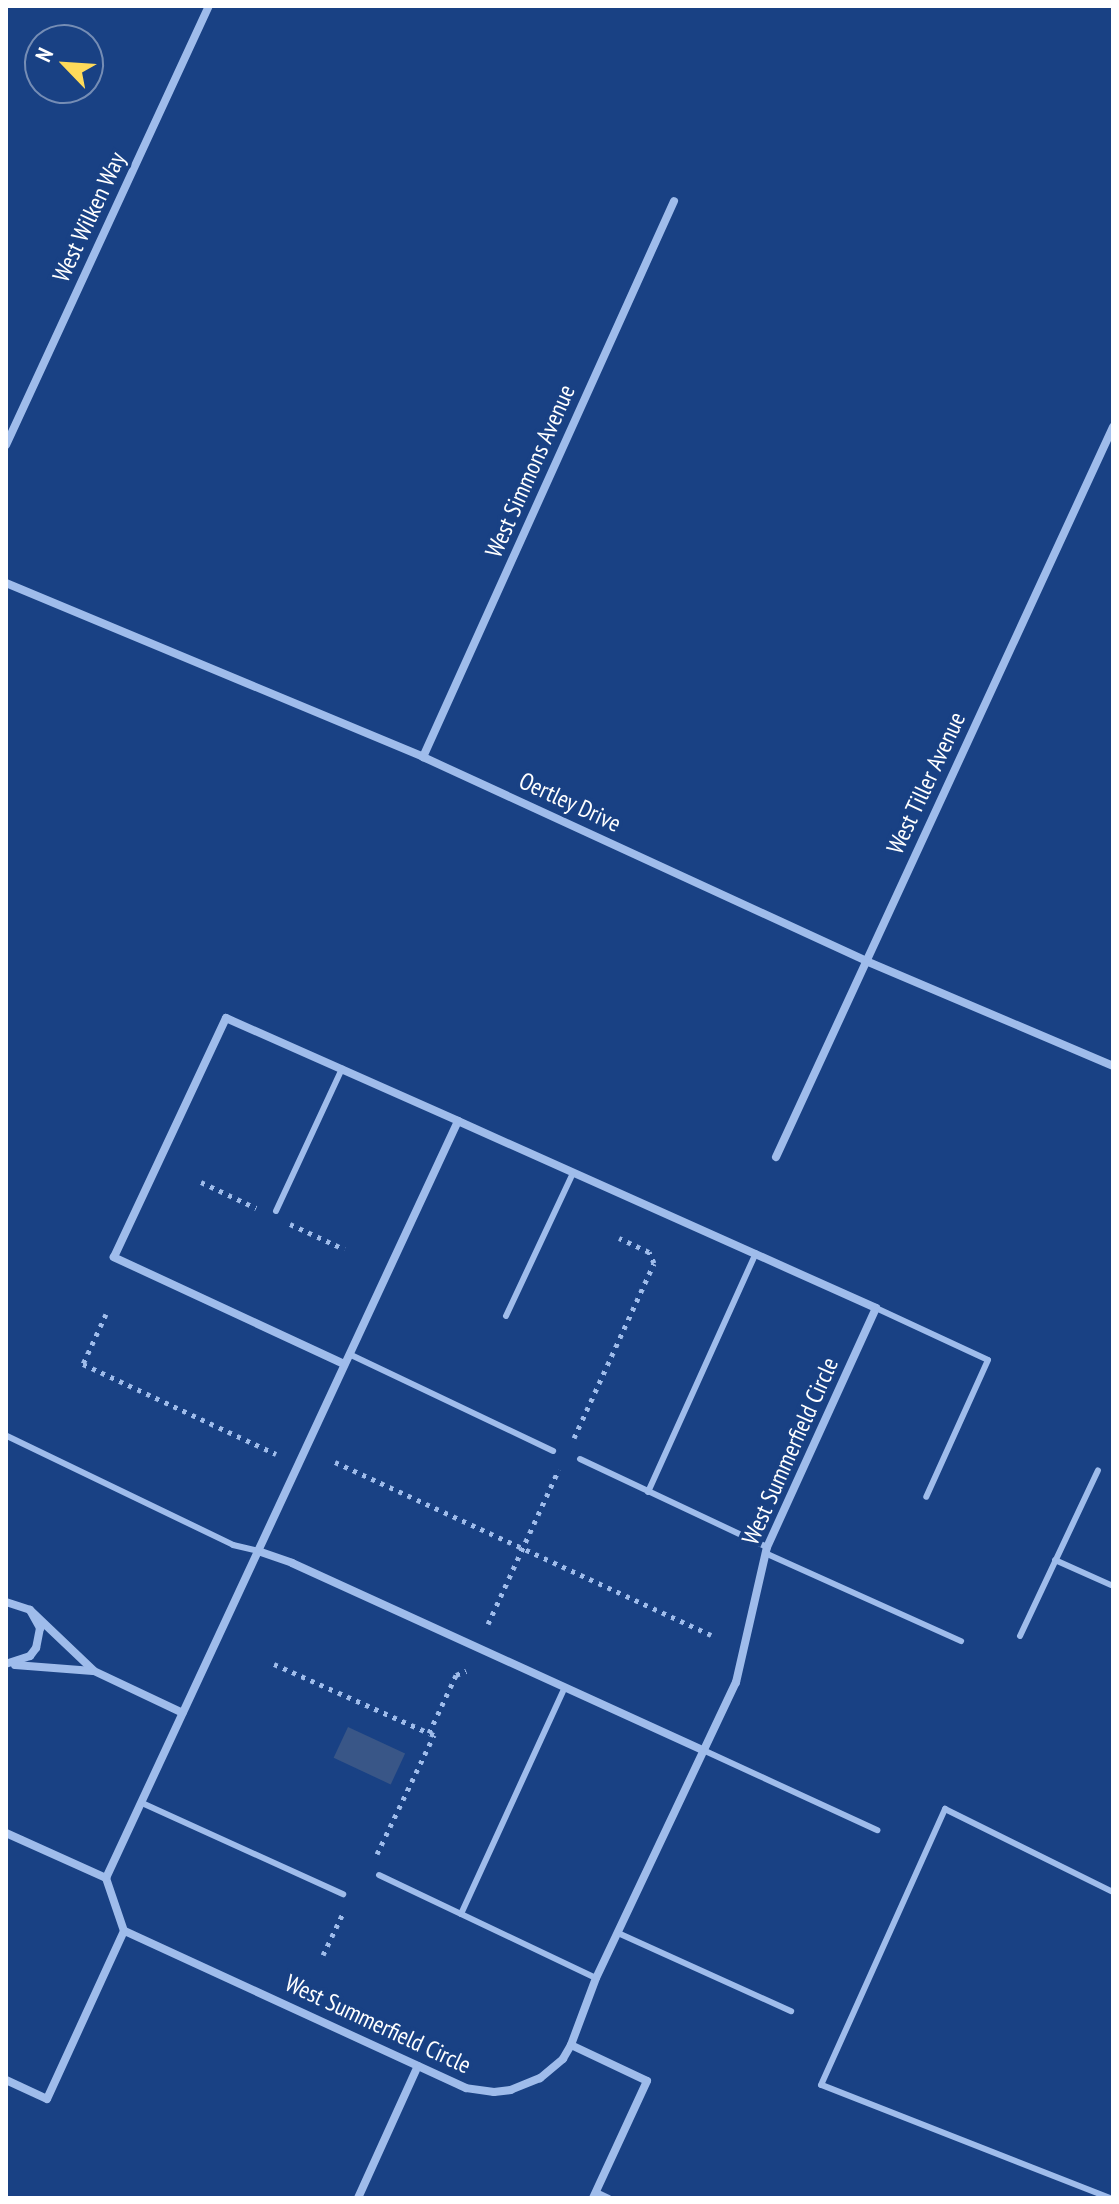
<!DOCTYPE html>
<html>
<head>
<meta charset="utf-8">
<style>
  body { margin:0 }
  #map { position:relative; width:1119px; height:2204px; overflow:hidden; background:#194184; font-family:"PT Sans Narrow",sans-serif }
  div>[style] { position:absolute }
  .water>* { inset:0; background:#395687; transform-origin:0 0 }
  .path>* { height:5px; margin-top:-2.5px; transform-origin:0; background:repeating-linear-gradient(90deg,#9fbceb 0 4px,transparent 0 10px) }
  .service>* { height:6px; margin:-3px; padding:0 3px; transform-origin:3px; border-radius:3px; background:#9fbceb }
  .minor>* { height:8px; margin:-4px; padding:0 4px; transform-origin:4px; border-radius:4px; background:#9fbceb }
  span { translate:-50% -50%; white-space:nowrap; text-align:center; line-height:1.15; -webkit-text-stroke:7px #194184; paint-order:stroke }
  .street-label { font-size:24px; color:#fff }
  .frame { position:absolute; inset:0; border:8px solid #fff; pointer-events:none }
  .north { position:absolute; left:24px; top:24px; width:80px; height:80px; box-sizing:border-box; background:#194184; border:2px solid #758db5; border-radius:50%; rotate:295deg; font-size:22px; font-weight:700; line-height:32px; text-align:center; color:#fff }
  .north::after { content:''; display:block; margin:auto; width:28px; height:36px; background:#feda5a; clip-path:polygon(50% 0,100% 100%,50% 72%,0 100%) }
</style>
</head>
<body>
<div id="map">
  <div class="water">
    <i style="left:348px;top:1727px;width:63px;height:34px;rotate:25deg"></i>
  </div>
  <div class="path">
    <i style="left:201px;top:1182px;width:61px;rotate:25.3deg"></i>
    <i style="left:290px;top:1224px;width:60px;rotate:24.8deg"></i>
    <i style="left:106px;top:1314px;width:55px;rotate:114.7deg"></i>
    <i style="left:83px;top:1364px;width:213px;rotate:25deg"></i>
    <i style="left:574px;top:1438px;width:192px;rotate:-65.4deg"></i>
    <i style="left:654px;top:1263px;width:12px;rotate:-114deg"></i>
    <i style="left:649px;top:1252px;width:33px;rotate:-155deg"></i>
    <i style="left:335px;top:1462px;width:414px;rotate:24.7deg"></i>
    <i style="left:488px;top:1624px;width:170px;rotate:-65.4deg"></i>
    <i style="left:274px;top:1664px;width:170px;rotate:24deg"></i>
    <i style="left:377px;top:1854px;width:132px;rotate:-64.4deg"></i>
    <i style="left:434px;top:1735px;width:5px;rotate:-158deg"></i>
    <i style="left:429px;top:1733px;width:64px;rotate:-65deg"></i>
    <i style="left:456px;top:1675px;width:11px;rotate:-22deg"></i>
    <i style="left:323px;top:1955px;width:47px;rotate:-64.5deg"></i>
  </div>
  <div class="service">
    <i style="left:276px;top:1211px;width:157px;rotate:-65.1deg"></i>
    <i style="left:876px;top:1308px;width:123px;rotate:24.9deg"></i>
    <i style="left:988px;top:1360px;width:150px;rotate:114.3deg"></i>
    <i style="left:506px;top:1316px;width:158px;rotate:-64.9deg"></i>
    <i style="left:349px;top:1354px;width:226px;rotate:25.4deg"></i>
    <i style="left:7px;top:1436px;width:251px;rotate:25.7deg"></i>
    <i style="left:233px;top:1545px;width:26px;rotate:13deg"></i>
    <i style="left:580px;top:1459px;width:207px;rotate:25.2deg"></i>
    <i style="left:648px;top:1492px;width:262px;rotate:-65.7deg"></i>
    <i style="left:765px;top:1553px;width:215px;rotate:24.2deg"></i>
    <i style="left:1055px;top:1560px;width:64px;rotate:24.1deg"></i>
    <i style="left:1020px;top:1636px;width:183px;rotate:-64.8deg"></i>
    <i style="left:703px;top:1750px;width:192px;rotate:24.7deg"></i>
    <i style="left:142px;top:1803px;width:221px;rotate:24.4deg"></i>
    <i style="left:379px;top:1875px;width:240px;rotate:25.4deg"></i>
    <i style="left:461px;top:1914px;width:247px;rotate:-65.4deg"></i>
    <i style="left:618px;top:1933px;width:190px;rotate:24.3deg"></i>
    <i style="left:596px;top:2192px;width:14px;rotate:25deg"></i>
    <i style="left:1110px;top:2198px;width:310px;rotate:-158.6deg"></i>
    <i style="left:821px;top:2085px;width:303px;rotate:-65.8deg"></i>
    <i style="left:945px;top:1809px;width:187px;rotate:26.3deg"></i>
  </div>
  <div class="minor">
    <i style="left:6px;top:445px;width:484px;rotate:-65.2deg"></i>
    <i style="left:6px;top:583px;width:452px;rotate:22.6deg"></i>
    <i style="left:423px;top:757px;width:488px;rotate:24.7deg"></i>
    <i style="left:866px;top:961px;width:268px;rotate:23deg"></i>
    <i style="left:423px;top:757px;width:610px;rotate:-65.7deg"></i>
    <i style="left:458px;top:1121px;width:458px;rotate:24.1deg"></i>
    <i style="left:876px;top:1308px;width:263px;rotate:114.5deg"></i>
    <i style="left:767px;top:1547px;width:139px;rotate:102.9deg"></i>
    <i style="left:736px;top:1682px;width:327px;rotate:115.3deg"></i>
    <i style="left:596px;top:1978px;width:72px;rotate:110.5deg"></i>
    <i style="left:571px;top:2045px;width:16px;rotate:120deg"></i>
    <i style="left:563px;top:2059px;width:30px;rotate:140deg"></i>
    <i style="left:540px;top:2078px;width:31px;rotate:158deg"></i>
    <i style="left:511px;top:2090px;width:17px;rotate:173deg"></i>
    <i style="left:494px;top:2092px;width:28px;rotate:-172deg"></i>
    <i style="left:466px;top:2088px;width:376px;rotate:-155.3deg"></i>
    <i style="left:124px;top:1931px;width:56px;rotate:-108.8deg"></i>
    <i style="left:106px;top:1878px;width:835px;rotate:-65.06deg"></i>
    <i style="left:776px;top:1157px;width:804px;rotate:-65.22deg"></i>
    <i style="left:344px;top:1364px;width:254px;rotate:-155.1deg"></i>
    <i style="left:114px;top:1257px;width:264px;rotate:-64.9deg"></i>
    <i style="left:226px;top:1018px;width:254px;rotate:23.9deg"></i>
    <i style="left:258px;top:1551px;width:36px;rotate:19deg"></i>
    <i style="left:292px;top:1563px;width:452px;rotate:24.5deg"></i>
    <i style="left:6px;top:1602px;width:25px;rotate:18deg"></i>
    <i style="left:30px;top:1610px;width:21px;rotate:61deg"></i>
    <i style="left:40px;top:1628px;width:20px;rotate:101deg"></i>
    <i style="left:36px;top:1648px;width:10px;rotate:127deg"></i>
    <i style="left:30px;top:1656px;width:25px;rotate:162deg"></i>
    <i style="left:30px;top:1610px;width:88px;rotate:43.6deg"></i>
    <i style="left:94px;top:1671px;width:98px;rotate:25.3deg"></i>
    <i style="left:15px;top:1665px;width:78px;rotate:4.4deg"></i>
    <i style="left:6px;top:1833px;width:110px;rotate:24.2deg"></i>
    <i style="left:571px;top:2045px;width:84px;rotate:25.3deg"></i>
    <i style="left:647px;top:2081px;width:129px;rotate:114.8deg"></i>
    <i style="left:6px;top:2080px;width:45px;rotate:24.9deg"></i>
    <i style="left:47px;top:2099px;width:185px;rotate:-65.4deg"></i>
    <i style="left:358px;top:2198px;width:145px;rotate:-65.6deg"></i>
  </div>
  <div class="street-label">
    <span style="left:89px;top:217px;rotate:-65deg">West Wilken Way</span>
    <span style="left:530px;top:471px;rotate:-66deg">West Simmons Avenue</span>
    <span style="left:926px;top:783px;rotate:-65deg">West Tiller Avenue</span>
    <span style="left:570px;top:802px;rotate:25deg">Oertley Drive</span>
    <span style="left:790px;top:1451px;rotate:-66deg">West Summerfield Circle</span>
    <span style="left:378px;top:2024px;rotate:25deg">West Summerfield Circle</span>
  </div>
  <div class="frame"></div>
  <div class="north">N</div>
</div>
</body>
</html>
